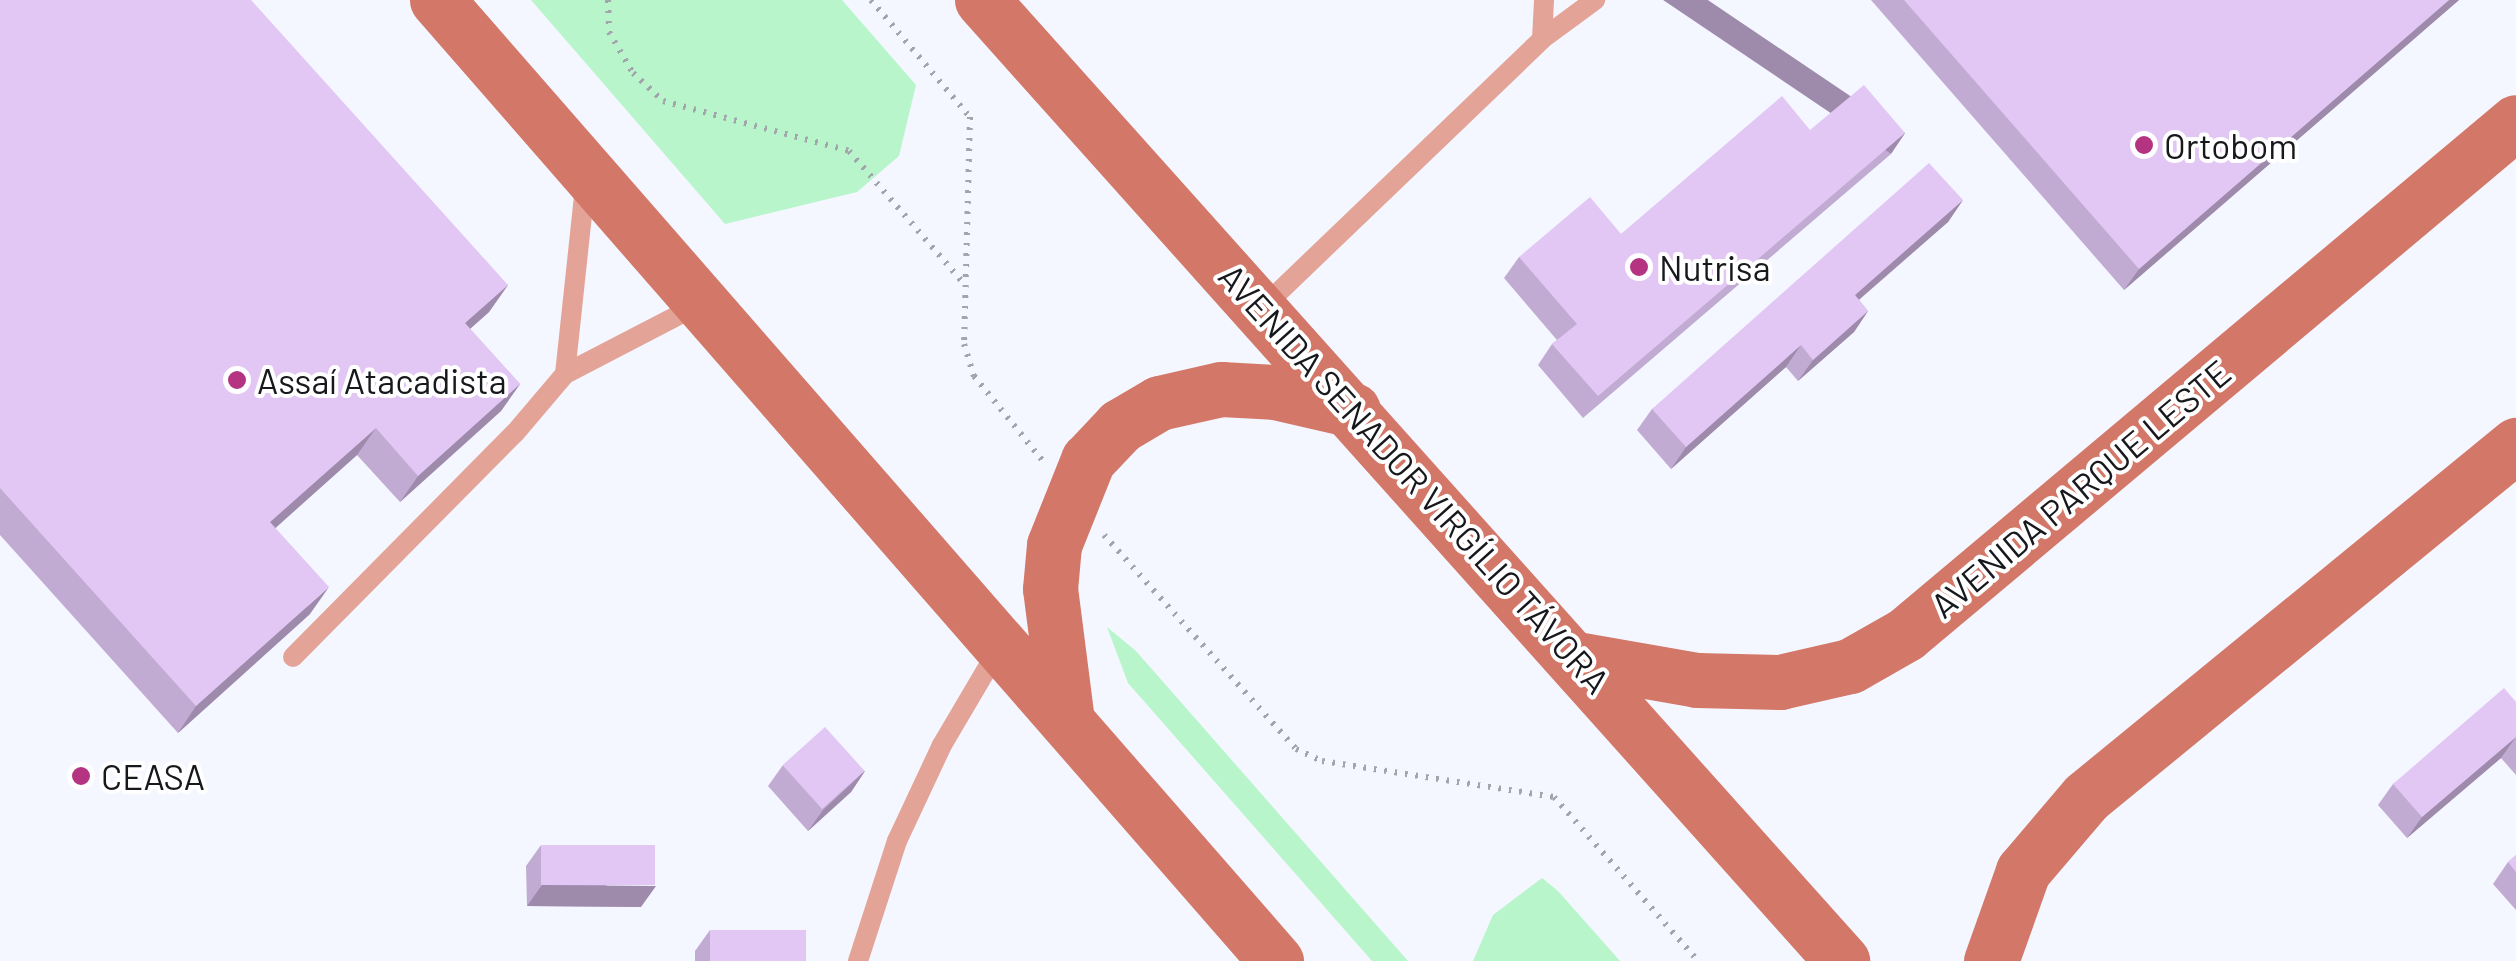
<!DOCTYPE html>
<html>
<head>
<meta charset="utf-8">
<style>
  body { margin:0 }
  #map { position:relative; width:2516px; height:961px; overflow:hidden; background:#f4f7ff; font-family:Barlow,sans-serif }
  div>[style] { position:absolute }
  .green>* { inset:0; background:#b8f5cb }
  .path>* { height:6px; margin-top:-3px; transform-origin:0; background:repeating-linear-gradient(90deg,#a3a5ac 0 2.5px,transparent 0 10.5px) }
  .lane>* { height:20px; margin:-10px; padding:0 10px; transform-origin:10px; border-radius:10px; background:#e3a397 }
  .secondary>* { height:55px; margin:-27.5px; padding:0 27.5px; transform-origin:27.5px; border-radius:27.5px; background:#d37868 }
  .wall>* { inset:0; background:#c2abd3 }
  .shaded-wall>* { inset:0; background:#9e8bac; transform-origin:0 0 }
  .building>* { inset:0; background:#e2c7f5; transform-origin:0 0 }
  .dots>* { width:28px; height:28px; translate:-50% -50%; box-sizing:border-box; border:5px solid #fff; border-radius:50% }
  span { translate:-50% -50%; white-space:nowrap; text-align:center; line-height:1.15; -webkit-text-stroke:8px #fff; paint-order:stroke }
  .poi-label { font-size:35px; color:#17181c }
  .left { translate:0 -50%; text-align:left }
  .street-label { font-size:35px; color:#17181c }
</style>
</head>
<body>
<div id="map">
  <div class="green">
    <i style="clip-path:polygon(531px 0,842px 0,916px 85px,899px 156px,857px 192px,725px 224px)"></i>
    <i style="clip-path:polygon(1107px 627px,1136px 651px,1408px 961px,1372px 961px,1128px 683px)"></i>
    <i style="clip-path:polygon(1542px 878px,1558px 891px,1620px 961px,1473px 961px,1493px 915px)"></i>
  </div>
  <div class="path">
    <i style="left:608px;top:0;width:32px;rotate:88deg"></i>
    <i style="left:609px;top:32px;width:48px;rotate:59.7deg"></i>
    <i style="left:633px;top:73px;width:41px;rotate:43deg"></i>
    <i style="left:663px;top:101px;width:193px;rotate:15deg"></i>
    <i style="left:849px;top:151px;width:177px;rotate:49.1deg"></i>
    <i style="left:871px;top:0;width:153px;rotate:49.8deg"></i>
    <i style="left:970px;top:117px;width:227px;rotate:91.5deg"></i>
    <i style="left:964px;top:344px;width:34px;rotate:73deg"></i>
    <i style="left:974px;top:376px;width:108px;rotate:51deg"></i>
    <i style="left:1104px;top:535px;width:288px;rotate:48.1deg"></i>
    <i style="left:1296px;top:749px;width:29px;rotate:25deg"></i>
    <i style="left:1322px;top:761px;width:235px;rotate:8.8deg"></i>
    <i style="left:1554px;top:797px;width:218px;rotate:48.7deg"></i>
  </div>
  <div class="lane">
    <i style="left:1542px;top:39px;width:66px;rotate:-36.3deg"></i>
    <i style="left:1263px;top:307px;width:387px;rotate:-43.8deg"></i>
    <i style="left:1542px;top:39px;width:39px;rotate:-87deg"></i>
    <i style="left:565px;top:374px;width:188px;rotate:-83.9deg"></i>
    <i style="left:293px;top:657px;width:315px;rotate:-45.3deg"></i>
    <i style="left:515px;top:433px;width:77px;rotate:-49.7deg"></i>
    <i style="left:565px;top:374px;width:150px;rotate:-27.4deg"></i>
    <i style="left:858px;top:961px;width:126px;rotate:-72deg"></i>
    <i style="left:897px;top:841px;width:106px;rotate:-64.9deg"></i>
    <i style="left:942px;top:745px;width:110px;rotate:-59.5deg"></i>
  </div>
  <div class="secondary">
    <i style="left:437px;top:0;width:1276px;rotate:48.88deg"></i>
    <i style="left:982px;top:0;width:1290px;rotate:48.17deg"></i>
    <i style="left:1577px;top:659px;width:122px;rotate:9.9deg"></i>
    <i style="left:1697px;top:680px;width:83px;rotate:1.4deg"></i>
    <i style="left:1780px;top:682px;width:72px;rotate:-12.9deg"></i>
    <i style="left:1850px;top:666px;width:64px;rotate:-29.7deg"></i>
    <i style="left:1906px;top:634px;width:796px;rotate:-40.01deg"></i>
    <i style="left:1067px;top:721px;width:133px;rotate:-97.3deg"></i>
    <i style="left:1050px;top:589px;width:44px;rotate:-84.8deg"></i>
    <i style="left:1054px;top:545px;width:92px;rotate:-68.2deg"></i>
    <i style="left:1088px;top:460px;width:47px;rotate:-46.7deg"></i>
    <i style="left:1120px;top:426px;width:45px;rotate:-30.5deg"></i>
    <i style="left:1159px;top:403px;width:64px;rotate:-12.7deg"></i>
    <i style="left:1221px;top:389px;width:54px;rotate:3.2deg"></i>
    <i style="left:1275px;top:392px;width:80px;rotate:13deg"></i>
    <i style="left:1991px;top:961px;width:96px;rotate:-70.4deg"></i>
    <i style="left:2023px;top:871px;width:97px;rotate:-49.6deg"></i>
    <i style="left:2086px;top:797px;width:556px;rotate:-39.3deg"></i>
  </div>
  <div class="wall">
    <i style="clip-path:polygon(0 0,508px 285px,489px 312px,470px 329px,520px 384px,501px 411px,400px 502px,357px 455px,275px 528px,310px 614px,178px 733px,0 535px)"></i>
    <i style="clip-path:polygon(1871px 0,2459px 0,2124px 290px)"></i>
    <i style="clip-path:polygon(1810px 130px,1905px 133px,1891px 154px,1583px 418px,1538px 365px,1552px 344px,1557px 340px,1504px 278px,1519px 257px,1621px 234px)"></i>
    <i style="clip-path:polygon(1963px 200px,1948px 222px,1859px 300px,1868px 311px,1854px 332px,1798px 381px,1786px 367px,1671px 469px,1637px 430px,1652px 409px)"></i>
    <i style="clip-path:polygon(2516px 702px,2516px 775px,2501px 758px,2407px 838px,2378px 805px,2393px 784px)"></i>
    <i style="clip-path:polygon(783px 765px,865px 771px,851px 792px,808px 831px,768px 786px)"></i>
    <i style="clip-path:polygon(541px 845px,641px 907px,527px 906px,526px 866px)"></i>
    <i style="clip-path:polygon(2516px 855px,2516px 910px,2493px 884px,2508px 862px)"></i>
    <i style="clip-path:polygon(710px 930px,805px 961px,695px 961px,695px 951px)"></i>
  </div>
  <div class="shaded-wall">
    <i style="clip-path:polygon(2449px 0,2459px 0,2124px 290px,2139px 269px)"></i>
    <i style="left:1905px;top:133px;width:25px;height:404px;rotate:124deg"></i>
    <i style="clip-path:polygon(1963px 200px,1948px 222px,1840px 316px,1855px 295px)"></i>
    <i style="clip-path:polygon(508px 285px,489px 312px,446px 350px,465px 323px)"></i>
    <i style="clip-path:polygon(1868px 311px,1854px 332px,1798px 381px,1813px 360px)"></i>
    <i style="clip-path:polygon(1801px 345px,1786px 367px,1671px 469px,1686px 447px)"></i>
    <i style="clip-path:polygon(520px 384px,501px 411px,400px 502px,418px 476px)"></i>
    <i style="clip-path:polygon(376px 428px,357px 455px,252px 549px,270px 522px)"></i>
    <i style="clip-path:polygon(329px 587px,310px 614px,178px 733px,196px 706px)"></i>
    <i style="clip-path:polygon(2516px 737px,2501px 758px,2407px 838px,2422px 817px)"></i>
    <i style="clip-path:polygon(865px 771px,851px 792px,808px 831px,823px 810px)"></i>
    <i style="clip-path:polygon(542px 885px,656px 886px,641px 907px,527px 906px)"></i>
  </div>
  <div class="building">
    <i style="clip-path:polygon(0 0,251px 0,508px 285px,465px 323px,520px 384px,418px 476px,376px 428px,270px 522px,329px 587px,196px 706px,0 488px)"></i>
    <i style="clip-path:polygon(1904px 0,2449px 0,2139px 269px)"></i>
    <i style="clip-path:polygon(1864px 85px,1905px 133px,1598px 396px,1552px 344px,1577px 324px,1519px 257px,1590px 197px,1621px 234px,1782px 96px,1810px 130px)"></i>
    <i style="clip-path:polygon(1929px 163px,1963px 200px,1855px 295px,1868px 311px,1813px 360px,1801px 345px,1686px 447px,1652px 409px)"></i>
    <i style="clip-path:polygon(2504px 688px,2516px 702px,2516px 737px,2422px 817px,2393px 784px)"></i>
    <i style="left:825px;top:727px;width:59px;height:57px;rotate:48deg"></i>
    <i style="left:541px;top:845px;width:114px;height:40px"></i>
    <i style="clip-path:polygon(2516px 855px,2516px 872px,2508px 862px)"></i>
    <i style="left:710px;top:930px;width:96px;height:31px"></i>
  </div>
  <div class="dots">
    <i style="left:2144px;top:145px;background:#b43481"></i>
    <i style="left:1639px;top:267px;background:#b43481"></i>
    <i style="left:237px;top:380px;background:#b43481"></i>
    <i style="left:81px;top:776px;background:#b43481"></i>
  </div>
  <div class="poi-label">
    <span class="left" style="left:2164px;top:145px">Ortobom</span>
    <span class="left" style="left:1659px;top:267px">Nutrisa</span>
    <span class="left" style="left:257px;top:380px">Assaí Atacadista</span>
    <span class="left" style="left:101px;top:776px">CEASA</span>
  </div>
  <div class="street-label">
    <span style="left:1415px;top:478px;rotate:48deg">AVENIDA SENADOR VIRGÍLIO TÁVORA</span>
    <span style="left:2080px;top:488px;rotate:-40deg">AVENIDA PARQUE LESTE</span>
  </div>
</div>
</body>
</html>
